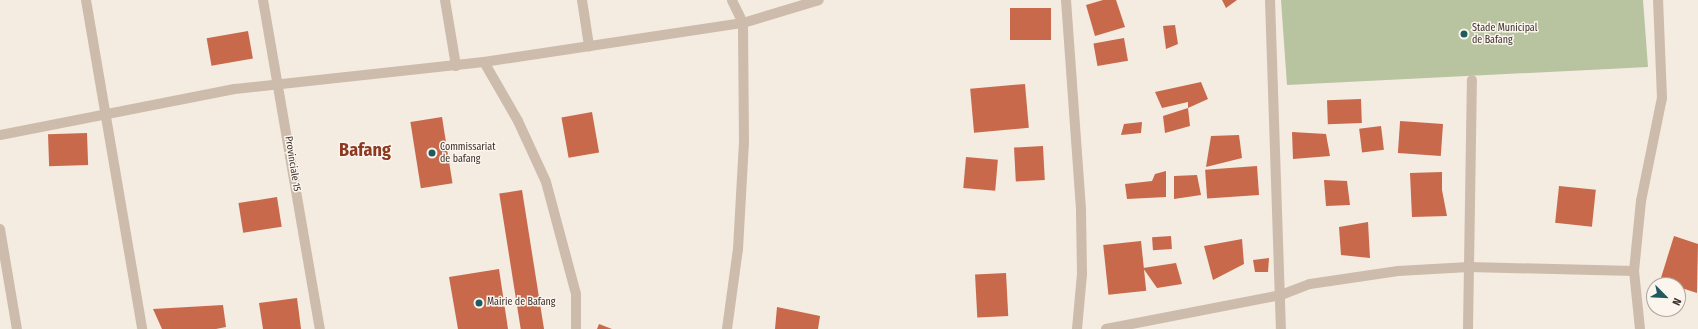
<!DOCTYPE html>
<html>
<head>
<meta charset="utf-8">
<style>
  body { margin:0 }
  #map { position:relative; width:1698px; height:329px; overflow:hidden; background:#f4ebe1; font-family:"Fira Sans Condensed",sans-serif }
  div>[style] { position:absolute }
  .green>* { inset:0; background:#b8c4a0 }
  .building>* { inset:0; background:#c8694b; transform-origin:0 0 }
  .minor>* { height:10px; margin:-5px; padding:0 5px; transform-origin:5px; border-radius:5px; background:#cdbbac }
  .dots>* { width:11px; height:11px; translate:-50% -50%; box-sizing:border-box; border:2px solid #fbf5ee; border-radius:50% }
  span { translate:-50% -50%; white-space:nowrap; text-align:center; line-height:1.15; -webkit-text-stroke:3px #fbf5ee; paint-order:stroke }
  .poi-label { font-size:10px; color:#3b302b }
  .left { translate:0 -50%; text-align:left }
  .street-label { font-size:10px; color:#3b302b }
  .town-label { font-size:18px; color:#8c3b22; font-weight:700 }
  .north { position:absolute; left:1646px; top:277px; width:40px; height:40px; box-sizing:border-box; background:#fbf5ee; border:1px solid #aea6a0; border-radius:50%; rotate:114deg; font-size:11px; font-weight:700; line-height:16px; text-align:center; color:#3b302b }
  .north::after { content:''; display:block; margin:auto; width:14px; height:18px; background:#1f5a5e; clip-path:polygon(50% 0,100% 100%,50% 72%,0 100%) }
</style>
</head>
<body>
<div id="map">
  <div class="green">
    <i style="clip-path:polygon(1281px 0,1643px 0,1648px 67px,1287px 85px)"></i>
  </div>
  <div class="building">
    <i style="clip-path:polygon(1103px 0,1116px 0,1125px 27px,1095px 36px,1086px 5px)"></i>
    <i style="clip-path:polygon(1222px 0,1237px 0,1226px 8px)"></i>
    <i style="left:1010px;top:8px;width:41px;height:32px"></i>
    <i style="clip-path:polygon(1175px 25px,1178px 44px,1166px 49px,1163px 26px)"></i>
    <i style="left:248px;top:31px;width:28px;height:42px;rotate:80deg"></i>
    <i style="left:1124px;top:38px;width:23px;height:31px;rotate:80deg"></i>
    <i style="clip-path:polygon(1201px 82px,1208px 99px,1188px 108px,1188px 102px,1162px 108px,1155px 92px)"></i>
    <i style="left:1025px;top:84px;width:44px;height:55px;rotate:85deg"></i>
    <i style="left:1361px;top:99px;width:24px;height:34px;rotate:88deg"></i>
    <i style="clip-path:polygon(1188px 108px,1190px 126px,1165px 133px,1163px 116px)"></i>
    <i style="left:592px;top:112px;width:41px;height:31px;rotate:80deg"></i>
    <i style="left:442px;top:117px;width:67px;height:32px;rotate:81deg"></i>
    <i style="clip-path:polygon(1142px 122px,1141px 133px,1121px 135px,1124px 124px)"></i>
    <i style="left:1443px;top:124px;width:32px;height:43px;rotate:94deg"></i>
    <i style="left:1381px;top:126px;width:24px;height:22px;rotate:83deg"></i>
    <i style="clip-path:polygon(1292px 132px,1326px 134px,1330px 156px,1293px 159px)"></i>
    <i style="left:87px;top:133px;width:32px;height:39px;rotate:88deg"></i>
    <i style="clip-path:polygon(1239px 135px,1242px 158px,1206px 167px,1211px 136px)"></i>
    <i style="left:1043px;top:146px;width:34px;height:29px;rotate:87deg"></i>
    <i style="left:966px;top:157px;width:32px;height:31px;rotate:5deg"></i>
    <i style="left:1257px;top:166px;width:29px;height:52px;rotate:86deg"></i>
    <i style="clip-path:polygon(1166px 171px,1166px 197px,1127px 199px,1125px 184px,1152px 181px,1155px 174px)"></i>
    <i style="clip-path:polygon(1442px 172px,1442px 190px,1447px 216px,1412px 217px,1410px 173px)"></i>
    <i style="clip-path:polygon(1197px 175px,1201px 195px,1174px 199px,1174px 176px)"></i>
    <i style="clip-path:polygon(1324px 180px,1347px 181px,1350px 205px,1326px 206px)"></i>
    <i style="left:1559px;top:186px;width:37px;height:37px;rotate:6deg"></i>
    <i style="left:522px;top:190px;width:141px;height:23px;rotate:81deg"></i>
    <i style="left:277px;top:197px;width:30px;height:39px;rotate:81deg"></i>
    <i style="clip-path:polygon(1368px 222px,1370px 258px,1341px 255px,1339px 227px)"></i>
    <i style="left:1171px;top:236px;width:13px;height:19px;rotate:86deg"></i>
    <i style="clip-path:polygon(1674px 236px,1698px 244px,1697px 293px,1660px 281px)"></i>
    <i style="clip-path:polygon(1242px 239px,1244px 264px,1213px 280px,1204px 246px)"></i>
    <i style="left:1141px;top:241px;width:50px;height:38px;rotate:84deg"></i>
    <i style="clip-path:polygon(1269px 258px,1268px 272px,1255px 272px,1253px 260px)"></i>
    <i style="clip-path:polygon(1176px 263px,1182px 284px,1157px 288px,1143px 268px)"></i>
    <i style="clip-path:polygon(499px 269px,508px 329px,458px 329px,449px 277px)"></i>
    <i style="left:1006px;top:273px;width:43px;height:31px;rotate:87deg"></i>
    <i style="clip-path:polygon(297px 298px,301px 329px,263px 329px,259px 303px)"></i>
    <i style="clip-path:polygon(223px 305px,226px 327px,216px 329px,162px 329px,153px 309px)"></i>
    <i style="clip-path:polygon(777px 307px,820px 316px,818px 329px,775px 329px)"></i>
    <i style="clip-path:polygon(599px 324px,612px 329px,597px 329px)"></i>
  </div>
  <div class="minor">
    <i style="left:86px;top:0;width:334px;rotate:80.3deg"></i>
    <i style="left:263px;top:0;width:334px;rotate:80.2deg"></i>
    <i style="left:445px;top:0;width:67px;rotate:80.5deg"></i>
    <i style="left:582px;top:0;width:47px;rotate:81.3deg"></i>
    <i style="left:1066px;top:0;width:212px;rotate:85.9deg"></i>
    <i style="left:1081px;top:211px;width:63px;rotate:89.1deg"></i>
    <i style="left:1082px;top:274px;width:55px;rotate:95.2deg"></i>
    <i style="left:1270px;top:0;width:329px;rotate:88.1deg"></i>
    <i style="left:484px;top:62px;width:68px;rotate:60deg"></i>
    <i style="left:518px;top:121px;width:67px;rotate:65.3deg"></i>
    <i style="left:546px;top:182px;width:116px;rotate:75deg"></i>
    <i style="left:576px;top:294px;width:35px;rotate:90deg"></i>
    <i style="left:0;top:135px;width:239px;rotate:-11.1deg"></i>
    <i style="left:235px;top:89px;width:250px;rotate:-6.2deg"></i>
    <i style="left:484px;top:62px;width:262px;rotate:-8.6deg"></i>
    <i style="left:743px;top:23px;width:79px;rotate:-16.8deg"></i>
    <i style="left:0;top:229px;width:101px;rotate:80.4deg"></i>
    <i style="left:727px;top:329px;width:81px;rotate:-82.2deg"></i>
    <i style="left:738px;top:249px;width:107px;rotate:-86.8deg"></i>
    <i style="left:744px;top:142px;width:119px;rotate:-90.5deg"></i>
    <i style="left:743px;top:23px;width:25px;rotate:-116deg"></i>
    <i style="left:1106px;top:329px;width:178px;rotate:-11deg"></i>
    <i style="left:1281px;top:295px;width:31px;rotate:-21deg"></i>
    <i style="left:1310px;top:284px;width:89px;rotate:-8.4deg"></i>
    <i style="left:1398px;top:271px;width:71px;rotate:-3.2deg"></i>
    <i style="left:1469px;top:267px;width:165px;rotate:1.4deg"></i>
    <i style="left:1468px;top:329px;width:249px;rotate:-89.1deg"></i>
    <i style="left:1640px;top:329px;width:58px;rotate:-95.9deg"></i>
    <i style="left:1634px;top:271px;width:70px;rotate:-84.3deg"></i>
    <i style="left:1641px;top:201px;width:105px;rotate:-78.5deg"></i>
    <i style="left:1662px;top:98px;width:98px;rotate:-92.3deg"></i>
  </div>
  <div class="dots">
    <i style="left:1464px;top:34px;background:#1f5a5e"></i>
    <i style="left:432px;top:153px;background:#1f5a5e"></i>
    <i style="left:479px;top:303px;background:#1f5a5e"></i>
  </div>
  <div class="poi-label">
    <span class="left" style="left:1472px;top:34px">Stade Municipal<br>de Bafang</span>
    <span class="left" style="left:440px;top:153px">Commissariat<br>de bafang</span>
    <span class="left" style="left:487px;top:303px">Mairie de Bafang</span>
  </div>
  <div class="street-label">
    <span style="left:292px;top:164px;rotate:81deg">Provinciale 15</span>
  </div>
  <div class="town-label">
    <span style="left:365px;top:150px">Bafang</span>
  </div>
  <div class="north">N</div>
</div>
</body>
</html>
